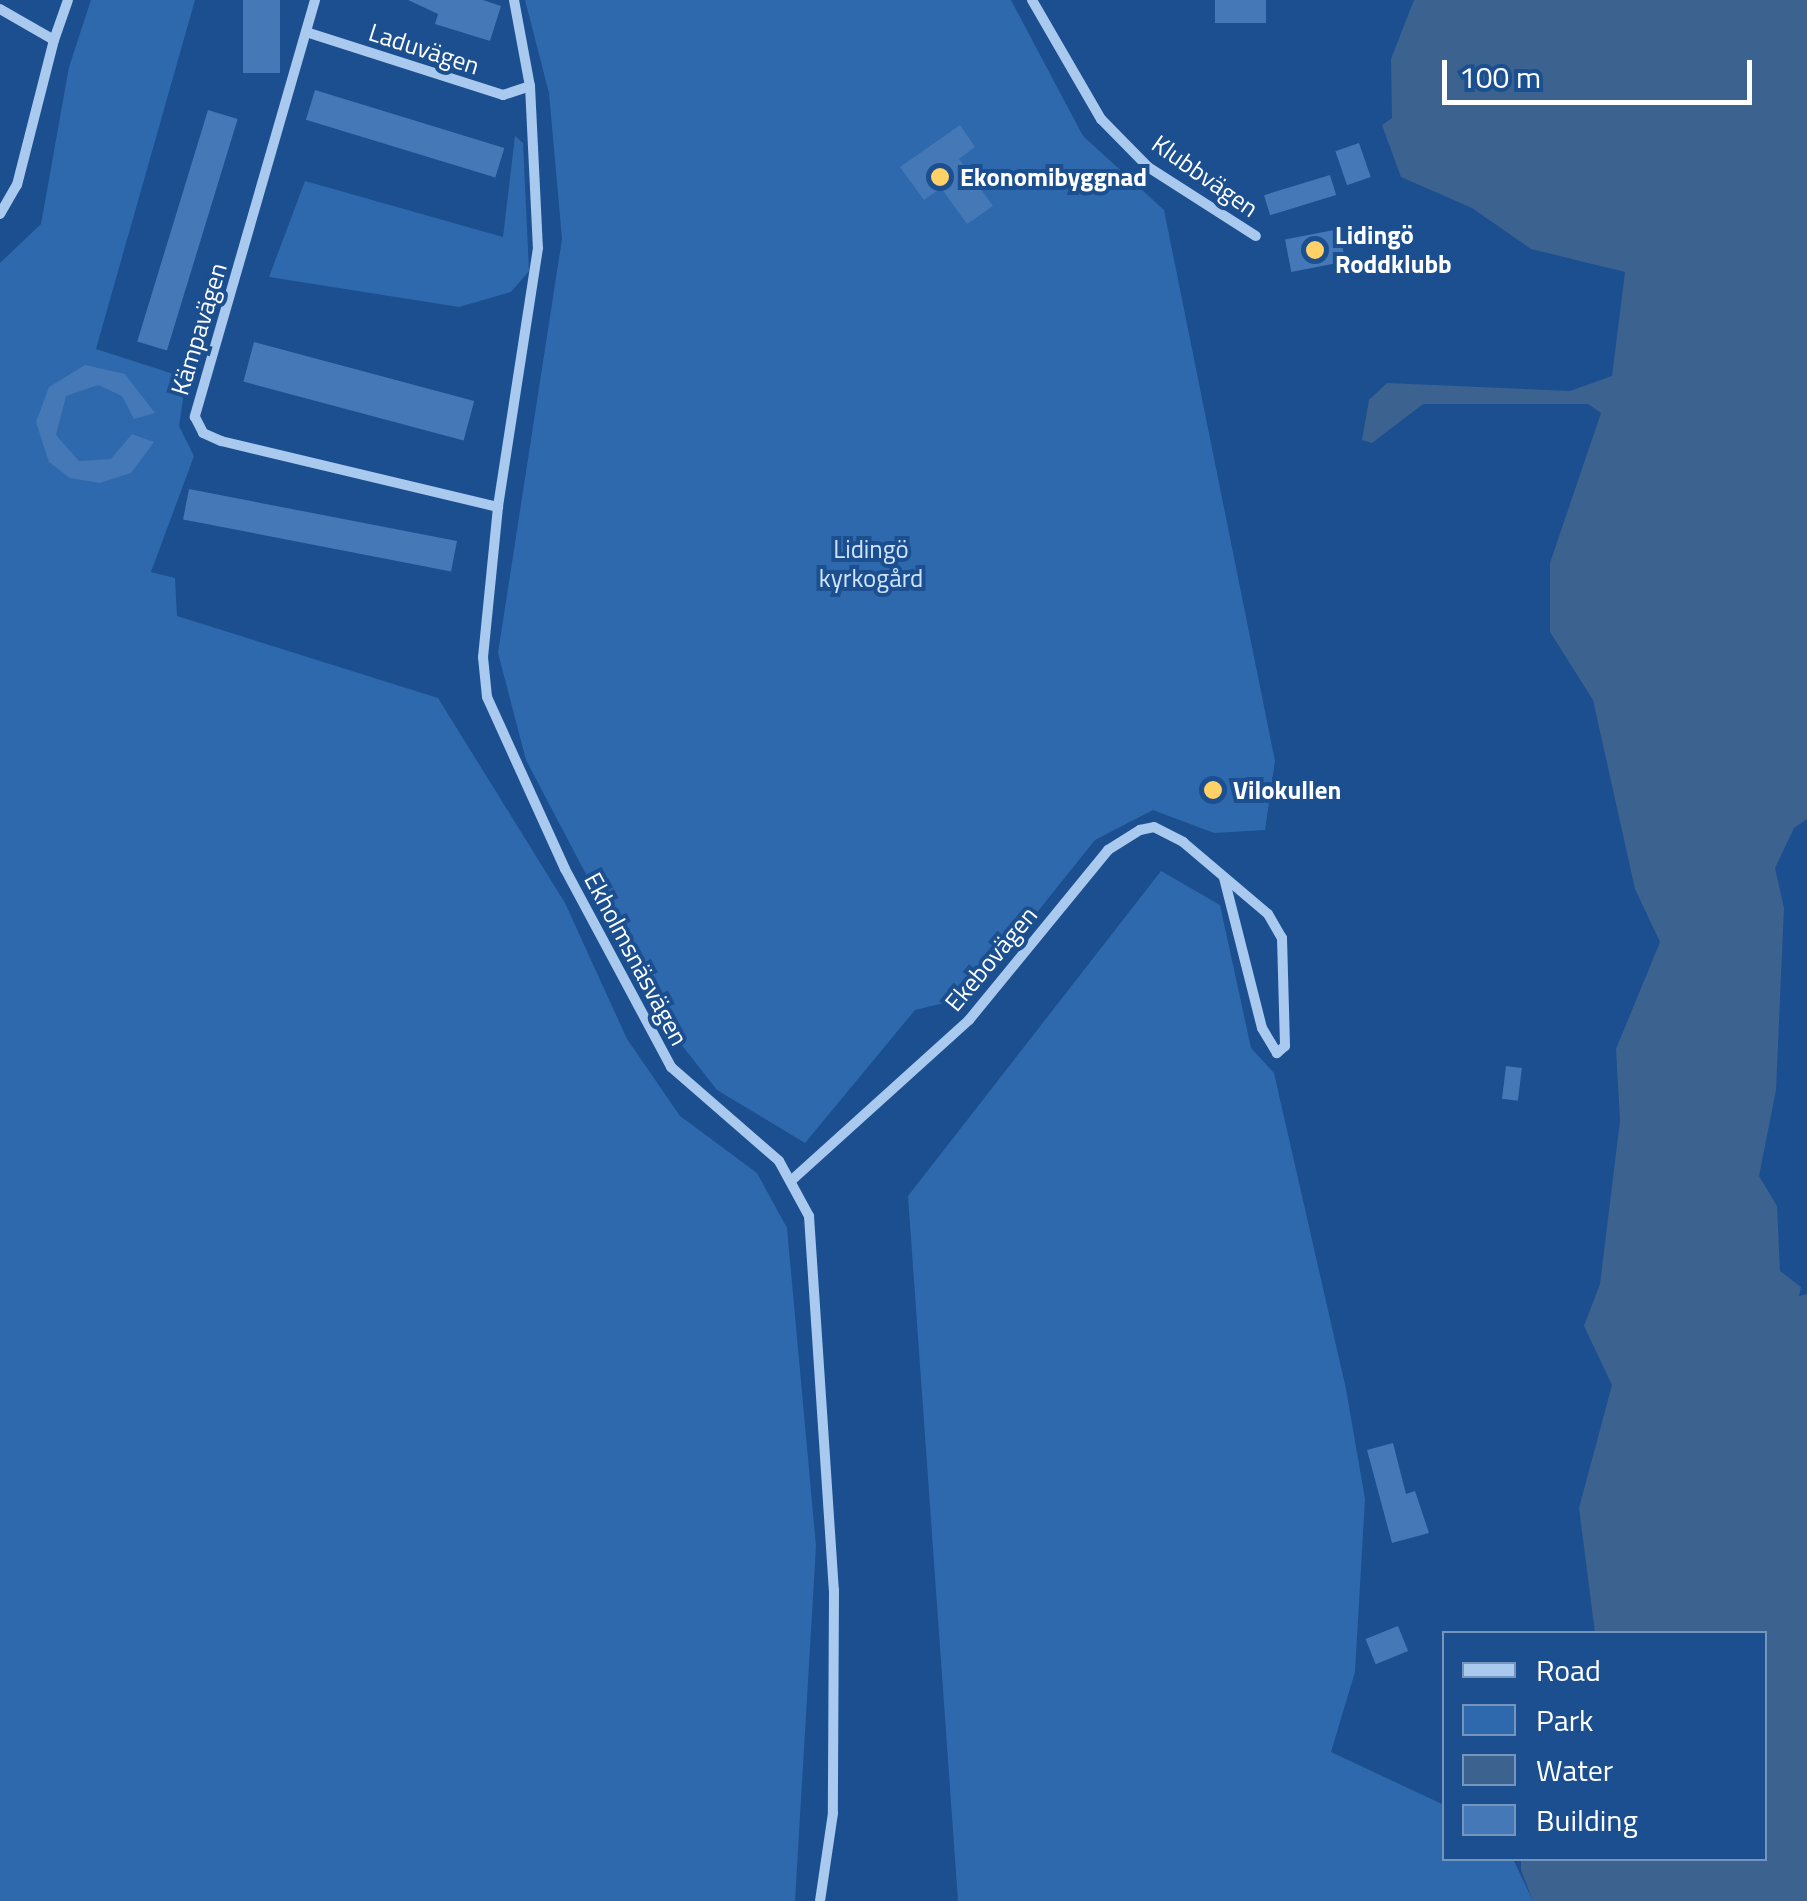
<!DOCTYPE html>
<html>
<head>
<meta charset="utf-8">
<style>
  body { margin:0 }
  #map { position:relative; width:1807px; height:1901px; overflow:hidden; background:#1b4f8f; font-family:"Titillium Web",sans-serif }
  div>[style] { position:absolute }
  .green>* { inset:0; background:#2e69ad }
  .water>* { inset:0; background:#3c6290 }
  .building>* { inset:0; background:#4478b7; transform-origin:0 0 }
  .street>* { height:10px; margin:-5px; padding:0 5px; transform-origin:5px; border-radius:5px; background:#a9c9ee }
  .dots>* { width:28px; height:28px; translate:-50% -50%; box-sizing:border-box; border:5px solid #1b4f8f; border-radius:50% }
  span { translate:-50% -50%; white-space:nowrap; text-align:center; line-height:1.15; -webkit-text-stroke:8px #1b4f8f; paint-order:stroke }
  .street-label { font-size:25px; color:#fff }
  .poi-label { font-size:25px; color:#fff; font-weight:700 }
  .left { translate:0 -50%; text-align:left }
  .park-label { font-size:25px; color:#cfe3fa }
  .legend { position:absolute; left:1442px; top:1631px; width:325px; height:230px; box-sizing:border-box; background:#1b4f8f; border:2px solid #7695bc; margin:0; padding:12px 18px; list-style:none; font-size:30px; color:#fff }
  .legend li { display:flex; align-items:center; gap:20px; height:50px }
  .legend b { width:50px; border:2px solid #7695bc }
  .scale { position:absolute; left:1442px; top:60px; width:310px; height:45px; box-sizing:border-box; border:5px solid #fff; border-top:0; padding-left:12px; font-size:30px; line-height:35px; white-space:nowrap; color:#fff; -webkit-text-stroke:8px #1b4f8f; paint-order:stroke }
</style>
</head>
<body>
<div id="map">
  <div class="green">
    <i style="clip-path:polygon(91px 0,195px 0,96px 349px,186px 378px,179px 426px,194px 456px,151px 572px,175px 578px,177px 616px,438px 698px,565px 903px,627px 1039px,680px 1116px,757px 1173px,787px 1228px,816px 1546px,795px 1901px,0 1901px,0 263px,41px 224px,69px 67px)"></i>
    <i style="clip-path:polygon(525px 0,1011px 0,1083px 136px,1164px 210px,1275px 761px,1265px 830px,1214px 833px,1153px 810px,1095px 840px,969px 997px,915px 1010px,805px 1143px,717px 1090px,663px 1021px,526px 760px,498px 653px,562px 239px,549px 93px)"></i>
    <i style="clip-path:polygon(515px 136px,523px 143px,529px 271px,511px 292px,459px 307px,269px 277px,305px 181px,503px 237px)"></i>
    <i style="clip-path:polygon(1161px 871px,1220px 905px,1251px 1048px,1274px 1073px,1346px 1389px,1365px 1499px,1355px 1672px,1331px 1752px,1444px 1805px,1444px 1858px,1513px 1859px,1533px 1901px,958px 1901px,908px 1196px)"></i>
  </div>
  <div class="water">
    <i style="clip-path:polygon(1414px 0,1807px 0,1807px 819px,1794px 828px,1775px 868px,1784px 908px,1776px 1090px,1759px 1176px,1777px 1206px,1780px 1271px,1801px 1287px,1799px 1296px,1807px 1294px,1807px 1901px,1533px 1901px,1521px 1870px,1521px 1858px,1764px 1858px,1764px 1634px,1595px 1633px,1579px 1508px,1612px 1385px,1584px 1326px,1600px 1284px,1620px 1121px,1616px 1049px,1660px 942px,1635px 889px,1593px 700px,1550px 632px,1550px 563px,1601px 413px,1588px 404px,1423px 404px,1372px 443px,1362px 440px,1369px 400px,1387px 383px,1570px 391px,1612px 376px,1625px 272px,1531px 249px,1472px 208px,1401px 177px,1382px 125px,1392px 118px,1391px 59px)"></i>
  </div>
  <div class="building">
    <i style="left:243px;top:0;width:37px;height:73px"></i>
    <i style="clip-path:polygon(408px 0,483px 0,501px 6px,490px 41px,435px 24px,438px 14px)"></i>
    <i style="left:1215px;top:0;width:51px;height:23px"></i>
    <i style="left:315px;top:90px;width:198px;height:31px;rotate:17deg"></i>
    <i style="left:208px;top:110px;width:31px;height:242px;rotate:17deg"></i>
    <i style="clip-path:polygon(960px 125px,975px 147px,959px 159px,993px 206px,967px 224px,941px 188px,924px 200px,900px 167px)"></i>
    <i style="left:1359px;top:143px;width:36px;height:25px;rotate:71deg"></i>
    <i style="left:1330px;top:175px;width:21px;height:69px;rotate:73deg"></i>
    <i style="left:1339px;top:229px;width:33px;height:55px;rotate:79deg"></i>
    <i style="left:254px;top:342px;width:228px;height:41px;rotate:15deg"></i>
    <i style="clip-path:polygon(85px 365px,125px 374px,155px 413px,134px 419px,122px 396px,98px 385px,66px 396px,56px 435px,79px 461px,111px 459px,132px 434px,154px 442px,131px 473px,100px 483px,70px 478px,49px 462px,36px 422px,49px 387px)"></i>
    <i style="left:189px;top:489px;width:273px;height:31px;rotate:11deg"></i>
    <i style="left:1506px;top:1066px;width:16px;height:33px;rotate:7deg"></i>
    <i style="clip-path:polygon(1393px 1443px,1406px 1494px,1415px 1491px,1429px 1533px,1392px 1543px,1367px 1450px)"></i>
    <i style="left:1398px;top:1626px;width:27px;height:35px;rotate:68deg"></i>
  </div>
  <div class="street">
    <i style="left:315px;top:0;width:434px;rotate:106.1deg"></i>
    <i style="left:195px;top:417px;width:18px;rotate:63deg"></i>
    <i style="left:203px;top:433px;width:20px;rotate:24deg"></i>
    <i style="left:221px;top:441px;width:285px;rotate:13.4deg"></i>
    <i style="left:514px;top:0;width:87px;rotate:79.5deg"></i>
    <i style="left:530px;top:86px;width:162px;rotate:87.2deg"></i>
    <i style="left:538px;top:248px;width:262px;rotate:98.8deg"></i>
    <i style="left:498px;top:507px;width:151px;rotate:95.7deg"></i>
    <i style="left:483px;top:657px;width:40px;rotate:84.3deg"></i>
    <i style="left:487px;top:697px;width:189px;rotate:65.6deg"></i>
    <i style="left:565px;top:869px;width:225px;rotate:61.8deg"></i>
    <i style="left:671px;top:1067px;width:143px;rotate:41deg"></i>
    <i style="left:779px;top:1161px;width:63px;rotate:61.4deg"></i>
    <i style="left:809px;top:1216px;width:375px;rotate:86.2deg"></i>
    <i style="left:834px;top:1590px;width:223px;rotate:90.3deg"></i>
    <i style="left:833px;top:1813px;width:89px;rotate:98.4deg"></i>
    <i style="left:1032px;top:0;width:138px;rotate:59.9deg"></i>
    <i style="left:1101px;top:119px;width:67px;rotate:45.6deg"></i>
    <i style="left:1148px;top:167px;width:128px;rotate:32.6deg"></i>
    <i style="left:0;top:9px;width:62px;rotate:29.9deg"></i>
    <i style="left:54px;top:40px;width:42px;rotate:-70.7deg"></i>
    <i style="left:306px;top:32px;width:207px;rotate:17.7deg"></i>
    <i style="left:503px;top:95px;width:28px;rotate:-18deg"></i>
    <i style="left:0;top:214px;width:34px;rotate:-60deg"></i>
    <i style="left:17px;top:185px;width:150px;rotate:-75.7deg"></i>
    <i style="left:793px;top:1179px;width:237px;rotate:-42.1deg"></i>
    <i style="left:969px;top:1020px;width:220px;rotate:-50.7deg"></i>
    <i style="left:1108px;top:850px;width:38px;rotate:-32deg"></i>
    <i style="left:1140px;top:830px;width:14px;rotate:-12deg"></i>
    <i style="left:1154px;top:827px;width:33px;rotate:27deg"></i>
    <i style="left:1183px;top:842px;width:111px;rotate:40.3deg"></i>
    <i style="left:1268px;top:914px;width:28px;rotate:60deg"></i>
    <i style="left:1282px;top:938px;width:108px;rotate:88.4deg"></i>
    <i style="left:1285px;top:1046px;width:11px;rotate:139deg"></i>
    <i style="left:1277px;top:1053px;width:29px;rotate:-121deg"></i>
    <i style="left:1262px;top:1028px;width:155px;rotate:-104.2deg"></i>
  </div>
  <div class="dots">
    <i style="left:940px;top:177px;background:#ffd166"></i>
    <i style="left:1315px;top:250px;background:#ffd166"></i>
    <i style="left:1213px;top:790px;background:#ffd166"></i>
  </div>
  <div class="street-label">
    <span style="left:424px;top:49px;rotate:18deg">Laduvägen</span>
    <span style="left:1205px;top:176px;rotate:35deg">Klubbvägen</span>
    <span style="left:199px;top:329px;rotate:-73deg">Kämpavägen</span>
    <span style="left:636px;top:959px;rotate:62deg">Ekholmsnäsvägen</span>
    <span style="left:991px;top:959px;rotate:-50deg">Ekebovägen</span>
  </div>
  <div class="poi-label">
    <span class="left" style="left:960px;top:177px">Ekonomibyggnad</span>
    <span class="left" style="left:1335px;top:250px">Lidingö<br>Roddklubb</span>
    <span class="left" style="left:1233px;top:790px">Vilokullen</span>
  </div>
  <div class="park-label">
    <span style="left:871px;top:564px">Lidingö<br>kyrkogård</span>
  </div>
  <ul class="legend">
  <li><b style="height:12px;background:#a9c9ee"></b>Road</li>
  <li><b style="height:28px;background:#2e69ad"></b>Park</li>
  <li><b style="height:28px;background:#3c6290"></b>Water</li>
  <li><b style="height:28px;background:#4478b7"></b>Building</li>
  </ul>
  <div class="scale">100 m</div>
</div>
</body>
</html>
